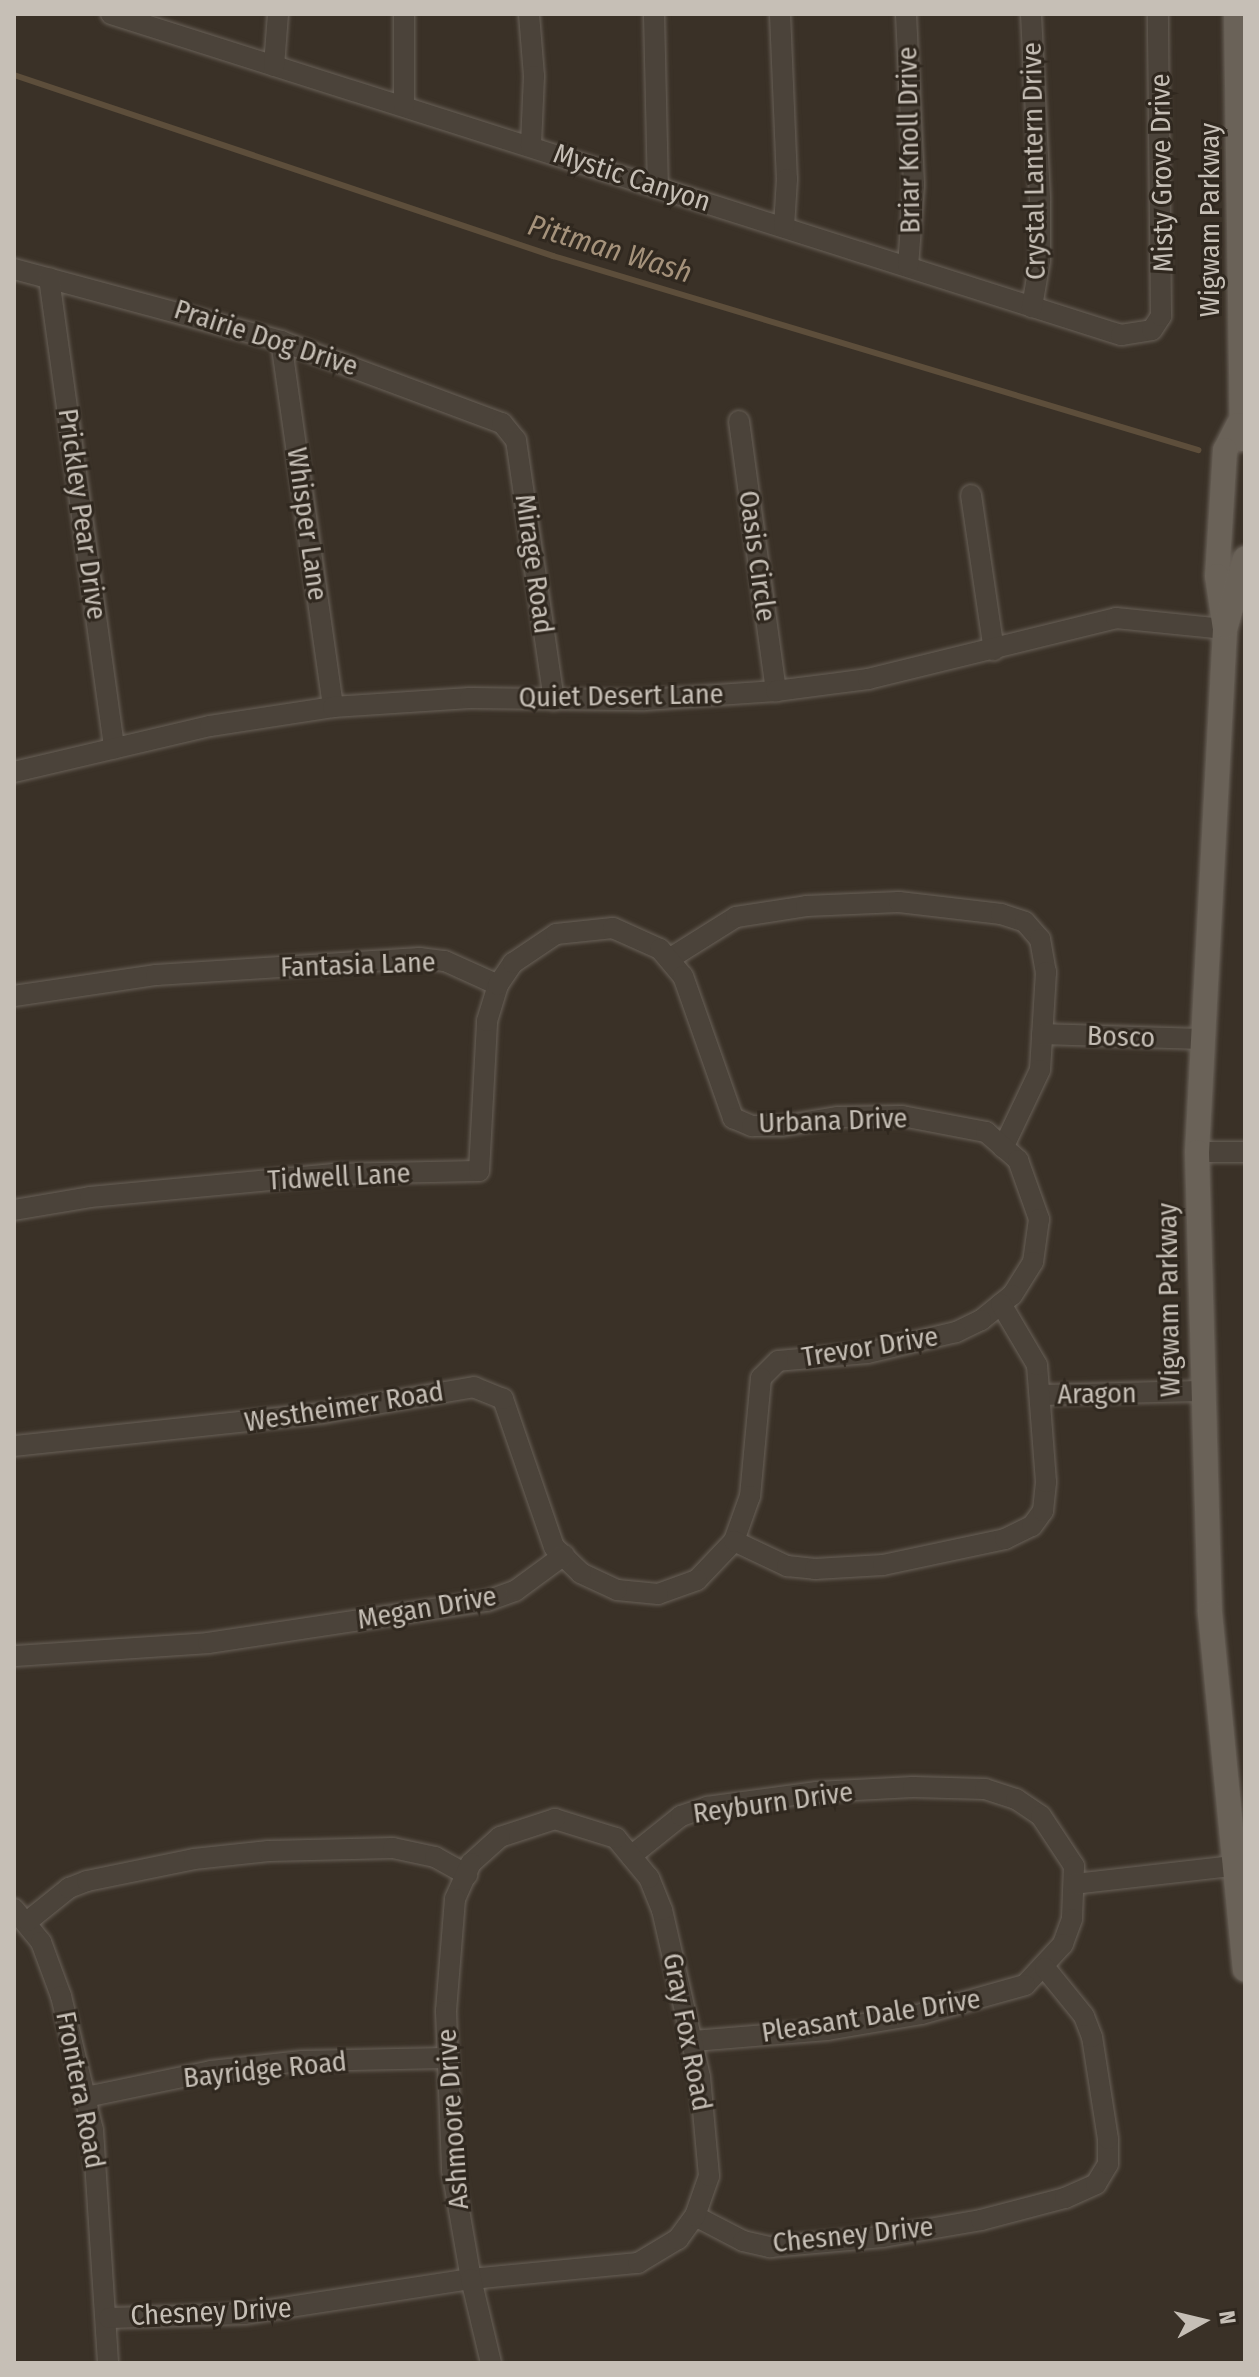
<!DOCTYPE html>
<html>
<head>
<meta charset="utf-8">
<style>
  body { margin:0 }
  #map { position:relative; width:1259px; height:2377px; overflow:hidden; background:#3a3127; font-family:"Fira Sans Condensed",sans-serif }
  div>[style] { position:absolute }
  .stream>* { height:6px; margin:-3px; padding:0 3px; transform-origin:3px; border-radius:3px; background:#5d4e3b }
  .roads { filter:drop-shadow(0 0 2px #696158) drop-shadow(0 0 2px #696158) }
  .minor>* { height:20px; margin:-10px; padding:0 10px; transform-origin:10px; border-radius:10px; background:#4b433a }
  .major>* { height:24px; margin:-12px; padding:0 12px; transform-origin:12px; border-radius:12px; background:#6a6258 }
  span { translate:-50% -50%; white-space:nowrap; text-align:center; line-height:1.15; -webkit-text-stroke:6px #30281f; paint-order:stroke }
  .street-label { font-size:28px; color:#c6bfb6 }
  .water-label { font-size:30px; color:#a5927b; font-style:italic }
  .frame { position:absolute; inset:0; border:16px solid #c6bfb6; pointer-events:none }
  .north { position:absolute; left:1163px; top:2281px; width:80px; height:80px; -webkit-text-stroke:6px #30281f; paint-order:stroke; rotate:82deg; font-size:22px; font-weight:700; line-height:32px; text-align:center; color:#c6bfb6 }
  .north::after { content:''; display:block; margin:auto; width:28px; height:36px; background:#c6bfb6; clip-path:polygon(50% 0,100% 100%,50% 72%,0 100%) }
</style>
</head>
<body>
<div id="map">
  <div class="stream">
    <i style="left:14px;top:75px;width:569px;rotate:18.56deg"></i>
    <i style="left:553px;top:256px;width:674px;rotate:16.74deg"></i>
  </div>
  <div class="roads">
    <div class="minor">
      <i style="left:111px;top:14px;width:1060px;rotate:17.63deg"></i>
      <i style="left:1121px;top:335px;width:31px;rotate:-9deg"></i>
      <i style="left:1152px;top:330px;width:17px;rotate:-57deg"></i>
      <i style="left:1161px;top:316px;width:302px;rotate:-90.6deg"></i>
      <i style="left:404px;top:14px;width:92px;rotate:90deg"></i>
      <i style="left:529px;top:14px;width:62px;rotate:85.4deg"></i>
      <i style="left:534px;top:76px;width:70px;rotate:92.5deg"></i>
      <i style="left:654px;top:14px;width:174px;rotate:88.7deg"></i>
      <i style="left:780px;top:14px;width:165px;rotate:87.6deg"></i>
      <i style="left:787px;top:179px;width:48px;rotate:93.6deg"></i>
      <i style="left:906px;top:14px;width:171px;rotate:87.3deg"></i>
      <i style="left:914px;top:185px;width:81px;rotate:94.2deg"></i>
      <i style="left:1031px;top:14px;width:187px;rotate:87.2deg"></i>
      <i style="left:1040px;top:201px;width:59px;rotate:90deg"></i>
      <i style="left:1040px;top:260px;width:48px;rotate:99.7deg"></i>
      <i style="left:274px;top:66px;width:52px;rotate:-85.6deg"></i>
      <i style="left:14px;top:269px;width:277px;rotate:15.1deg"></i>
      <i style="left:281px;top:341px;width:236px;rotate:20.4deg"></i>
      <i style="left:502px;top:423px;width:22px;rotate:51deg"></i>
      <i style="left:516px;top:440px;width:263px;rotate:81.7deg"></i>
      <i style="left:49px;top:278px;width:475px;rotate:82.1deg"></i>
      <i style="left:281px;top:341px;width:370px;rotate:81.9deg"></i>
      <i style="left:739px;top:421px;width:273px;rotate:82.2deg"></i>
      <i style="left:971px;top:495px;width:157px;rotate:81.6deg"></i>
      <i style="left:14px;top:772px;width:201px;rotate:-13.2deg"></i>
      <i style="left:210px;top:726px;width:124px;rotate:-8.8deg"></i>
      <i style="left:333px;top:707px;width:137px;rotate:-3.8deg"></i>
      <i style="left:470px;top:698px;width:175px;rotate:0.7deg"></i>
      <i style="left:645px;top:700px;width:131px;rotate:-3.9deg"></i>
      <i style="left:776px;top:691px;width:93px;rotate:-7.4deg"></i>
      <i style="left:868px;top:679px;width:255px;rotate:-13.8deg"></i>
      <i style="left:1116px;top:618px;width:110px;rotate:5.8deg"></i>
      <i style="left:669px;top:959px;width:79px;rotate:-32.1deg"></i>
      <i style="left:736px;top:917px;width:71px;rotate:-8.9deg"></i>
      <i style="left:806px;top:906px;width:93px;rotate:-2.5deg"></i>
      <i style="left:899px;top:902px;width:103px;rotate:6.7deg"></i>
      <i style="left:1001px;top:914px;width:25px;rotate:18deg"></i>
      <i style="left:1025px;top:922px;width:23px;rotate:49deg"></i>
      <i style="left:1040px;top:939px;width:34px;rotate:80deg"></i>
      <i style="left:1046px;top:972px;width:98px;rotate:93.5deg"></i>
      <i style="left:1040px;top:1070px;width:86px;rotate:115.4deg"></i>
      <i style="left:14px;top:996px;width:144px;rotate:-8.4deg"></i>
      <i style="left:156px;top:975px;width:264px;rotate:-3.7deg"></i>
      <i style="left:419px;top:958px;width:26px;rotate:7deg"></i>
      <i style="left:445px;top:961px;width:58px;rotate:24.4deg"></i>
      <i style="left:1042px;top:1034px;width:158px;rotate:1.8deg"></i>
      <i style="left:1197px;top:1152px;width:48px"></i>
      <i style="left:14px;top:1210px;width:77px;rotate:-9.7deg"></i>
      <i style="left:90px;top:1197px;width:245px;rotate:-5.4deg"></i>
      <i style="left:334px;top:1174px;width:145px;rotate:-1.2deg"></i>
      <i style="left:479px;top:1171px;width:150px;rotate:-86.9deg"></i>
      <i style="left:487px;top:1021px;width:38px;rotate:-73deg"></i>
      <i style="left:498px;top:985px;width:27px;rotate:-56deg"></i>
      <i style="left:513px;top:963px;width:52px;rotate:-34deg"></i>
      <i style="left:556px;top:934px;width:57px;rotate:-6deg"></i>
      <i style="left:613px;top:928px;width:51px;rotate:24.1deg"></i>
      <i style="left:660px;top:949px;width:35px;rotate:50deg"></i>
      <i style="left:683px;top:976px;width:151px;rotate:70.6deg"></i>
      <i style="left:733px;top:1118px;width:21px;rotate:23deg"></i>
      <i style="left:752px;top:1126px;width:30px"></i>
      <i style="left:782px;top:1126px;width:57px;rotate:-9.1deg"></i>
      <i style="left:838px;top:1117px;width:64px;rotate:-0.9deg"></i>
      <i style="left:902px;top:1116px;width:86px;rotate:10.8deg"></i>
      <i style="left:986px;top:1132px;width:43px;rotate:41.2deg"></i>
      <i style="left:1018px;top:1160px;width:63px;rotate:70.4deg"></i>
      <i style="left:1039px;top:1219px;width:43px;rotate:97.9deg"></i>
      <i style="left:1033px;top:1262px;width:39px;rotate:122deg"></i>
      <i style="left:1012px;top:1295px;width:40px;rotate:141deg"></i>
      <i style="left:981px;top:1320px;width:28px;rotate:154deg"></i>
      <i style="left:956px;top:1332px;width:91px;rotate:166.7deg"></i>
      <i style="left:867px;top:1353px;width:89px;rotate:174.9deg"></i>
      <i style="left:778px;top:1361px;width:24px;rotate:135deg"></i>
      <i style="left:761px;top:1378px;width:119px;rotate:95.3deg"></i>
      <i style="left:750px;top:1496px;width:48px;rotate:109.6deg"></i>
      <i style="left:734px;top:1541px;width:54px;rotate:133.5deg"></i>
      <i style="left:697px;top:1580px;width:41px;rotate:160.3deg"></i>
      <i style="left:658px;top:1594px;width:41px;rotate:-174.4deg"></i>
      <i style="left:617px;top:1590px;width:40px;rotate:-155deg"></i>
      <i style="left:581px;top:1573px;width:37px;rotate:-136deg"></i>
      <i style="left:554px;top:1547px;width:157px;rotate:-109deg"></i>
      <i style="left:503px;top:1399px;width:31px;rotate:-158deg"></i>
      <i style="left:474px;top:1387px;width:153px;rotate:170.2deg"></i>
      <i style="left:323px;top:1413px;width:311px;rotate:173.9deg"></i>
      <i style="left:1041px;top:1395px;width:159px;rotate:-1.4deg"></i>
      <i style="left:734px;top:1541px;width:59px;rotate:25.3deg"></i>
      <i style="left:787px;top:1566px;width:28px;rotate:6deg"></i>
      <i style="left:815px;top:1569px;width:68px;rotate:-3.4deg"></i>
      <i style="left:883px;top:1565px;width:125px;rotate:-12deg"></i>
      <i style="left:1005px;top:1539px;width:30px;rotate:-26deg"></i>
      <i style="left:1032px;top:1526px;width:19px;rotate:-54deg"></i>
      <i style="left:1043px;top:1511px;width:29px;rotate:-84deg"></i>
      <i style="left:1046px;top:1482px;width:117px;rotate:-94.4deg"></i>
      <i style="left:1037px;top:1365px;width:71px;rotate:-120.5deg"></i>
      <i style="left:14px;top:1656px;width:194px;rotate:-3.8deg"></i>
      <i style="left:208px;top:1643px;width:282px;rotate:-8.6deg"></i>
      <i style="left:487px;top:1601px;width:30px;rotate:-20deg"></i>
      <i style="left:515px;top:1591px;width:61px;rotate:-36.3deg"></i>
      <i style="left:631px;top:1856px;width:64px;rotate:-38.7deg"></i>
      <i style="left:681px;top:1816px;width:28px;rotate:-19deg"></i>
      <i style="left:707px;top:1807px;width:111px;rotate:-7.8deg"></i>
      <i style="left:817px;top:1792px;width:96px;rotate:-3deg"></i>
      <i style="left:913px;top:1787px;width:72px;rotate:1.6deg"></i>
      <i style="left:985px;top:1789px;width:33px;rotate:18deg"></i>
      <i style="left:1016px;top:1799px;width:30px;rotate:34deg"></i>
      <i style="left:1041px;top:1816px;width:60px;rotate:56.6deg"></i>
      <i style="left:1074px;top:1866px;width:53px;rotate:92.2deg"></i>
      <i style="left:1072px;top:1919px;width:27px;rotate:110deg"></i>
      <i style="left:1063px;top:1944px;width:56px;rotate:132.8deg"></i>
      <i style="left:1025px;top:1985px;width:107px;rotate:164.3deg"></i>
      <i style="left:922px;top:2014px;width:96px;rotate:170.4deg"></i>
      <i style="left:827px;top:2030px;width:134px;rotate:175.3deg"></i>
      <i style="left:1074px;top:1884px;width:159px;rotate:-6.5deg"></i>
      <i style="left:14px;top:1909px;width:43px;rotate:50.7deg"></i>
      <i style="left:41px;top:1942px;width:58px;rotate:69.7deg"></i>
      <i style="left:61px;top:1996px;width:138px;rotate:76.6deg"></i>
      <i style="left:93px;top:2130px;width:233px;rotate:86.3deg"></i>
      <i style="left:28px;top:1921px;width:53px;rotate:-38.8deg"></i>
      <i style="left:69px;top:1888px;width:19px;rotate:-21deg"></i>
      <i style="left:87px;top:1881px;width:109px;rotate:-11.6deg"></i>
      <i style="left:194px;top:1859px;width:75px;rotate:-6.1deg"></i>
      <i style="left:269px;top:1851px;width:124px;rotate:-1.4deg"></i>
      <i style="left:393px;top:1848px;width:43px;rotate:12.1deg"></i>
      <i style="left:435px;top:1857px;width:37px;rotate:29deg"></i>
      <i style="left:86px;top:2097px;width:128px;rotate:-11.7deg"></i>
      <i style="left:211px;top:2071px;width:92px;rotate:-6.3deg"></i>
      <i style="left:302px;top:2061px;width:144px;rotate:-1.2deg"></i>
      <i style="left:695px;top:2216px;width:54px;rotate:27.5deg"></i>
      <i style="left:743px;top:2241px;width:28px;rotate:13deg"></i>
      <i style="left:770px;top:2247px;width:113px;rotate:-5.1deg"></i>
      <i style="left:883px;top:2237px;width:99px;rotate:-9.8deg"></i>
      <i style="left:981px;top:2220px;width:87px;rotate:-14.7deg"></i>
      <i style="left:1065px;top:2198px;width:34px;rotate:-24deg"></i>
      <i style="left:1096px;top:2184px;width:23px;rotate:-59deg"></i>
      <i style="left:1108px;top:2164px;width:25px;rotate:-90deg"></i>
      <i style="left:1108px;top:2139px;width:103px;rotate:-98.9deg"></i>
      <i style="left:1092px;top:2037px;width:22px;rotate:-111deg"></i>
      <i style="left:1084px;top:2016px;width:62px;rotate:-129.1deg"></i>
      <i style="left:109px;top:2318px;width:135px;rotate:-1.7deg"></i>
      <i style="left:244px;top:2314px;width:230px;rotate:-8.8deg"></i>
      <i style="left:471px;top:2279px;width:168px;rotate:-5.5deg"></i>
      <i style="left:638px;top:2263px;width:47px;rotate:-31deg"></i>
      <i style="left:678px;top:2239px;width:29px;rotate:-54deg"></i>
      <i style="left:695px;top:2216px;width:42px;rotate:-70.7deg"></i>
      <i style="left:709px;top:2176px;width:99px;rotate:-95.2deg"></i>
      <i style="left:700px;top:2077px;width:171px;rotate:-102.8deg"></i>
      <i style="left:662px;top:1910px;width:35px;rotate:-112deg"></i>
      <i style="left:649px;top:1878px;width:52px;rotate:-129.5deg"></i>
      <i style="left:616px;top:1838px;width:64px;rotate:-162.7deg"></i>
      <i style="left:555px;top:1819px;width:58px;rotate:161.9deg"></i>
      <i style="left:500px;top:1837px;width:39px;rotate:138deg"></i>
      <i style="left:471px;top:1863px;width:39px;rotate:114deg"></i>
      <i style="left:455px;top:1899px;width:112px;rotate:94.6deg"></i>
      <i style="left:446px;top:2011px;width:159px;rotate:87.8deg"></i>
      <i style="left:452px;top:2170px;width:111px;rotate:80.1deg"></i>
      <i style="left:471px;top:2279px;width:86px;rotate:76.6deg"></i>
    </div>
    <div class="major">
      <i style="left:1236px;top:14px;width:425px;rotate:89.2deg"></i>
      <i style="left:1238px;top:425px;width:28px;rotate:117deg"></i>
      <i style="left:1225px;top:450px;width:126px;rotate:93.6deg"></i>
      <i style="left:1217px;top:576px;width:54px;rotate:81.4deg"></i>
      <i style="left:1225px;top:629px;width:524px;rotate:93.06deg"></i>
      <i style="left:1197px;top:1152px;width:461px;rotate:88.4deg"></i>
      <i style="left:1210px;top:1613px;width:358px;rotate:84.4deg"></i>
      <i style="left:1226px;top:626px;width:70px;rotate:-74.2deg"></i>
    </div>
  </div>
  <div class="street-label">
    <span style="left:909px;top:140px;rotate:-91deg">Briar Knoll Drive</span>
    <span style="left:1034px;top:161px;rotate:-91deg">Crystal Lantern Drive</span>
    <span style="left:1162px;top:173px;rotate:-91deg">Misty Grove Drive</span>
    <span style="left:632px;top:178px;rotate:18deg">Mystic Canyon</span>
    <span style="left:1210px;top:220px;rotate:-90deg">Wigwam Parkway</span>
    <span style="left:266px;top:338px;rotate:18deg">Prairie Dog Drive</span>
    <span style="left:82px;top:514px;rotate:82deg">Prickley Pear Drive</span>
    <span style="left:307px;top:524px;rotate:82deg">Whisper Lane</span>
    <span style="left:757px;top:556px;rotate:82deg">Oasis Circle</span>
    <span style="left:534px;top:564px;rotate:82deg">Mirage Road</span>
    <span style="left:621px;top:696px;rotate:-1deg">Quiet Desert Lane</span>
    <span style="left:358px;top:965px;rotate:-2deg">Fantasia Lane</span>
    <span style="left:1121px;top:1037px;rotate:2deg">Bosco</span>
    <span style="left:833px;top:1121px;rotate:-2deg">Urbana Drive</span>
    <span style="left:339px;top:1177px;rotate:-3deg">Tidwell Lane</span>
    <span style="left:1169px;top:1300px;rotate:-91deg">Wigwam Parkway</span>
    <span style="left:870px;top:1347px;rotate:-9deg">Trevor Drive</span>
    <span style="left:1097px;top:1394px;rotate:-1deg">Aragon</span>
    <span style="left:344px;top:1407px;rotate:-9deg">Westheimer Road</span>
    <span style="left:427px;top:1608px;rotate:-10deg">Megan Drive</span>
    <span style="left:773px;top:1803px;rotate:-8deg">Reyburn Drive</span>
    <span style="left:871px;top:2016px;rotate:-9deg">Pleasant Dale Drive</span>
    <span style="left:687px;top:2032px;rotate:79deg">Gray Fox Road</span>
    <span style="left:265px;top:2070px;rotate:-6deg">Bayridge Road</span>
    <span style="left:80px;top:2090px;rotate:79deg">Frontera Road</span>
    <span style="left:453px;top:2119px;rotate:-94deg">Ashmoore Drive</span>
    <span style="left:853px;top:2235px;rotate:-6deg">Chesney Drive</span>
    <span style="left:211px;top:2312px;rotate:-3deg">Chesney Drive</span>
  </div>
  <div class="water-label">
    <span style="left:610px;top:249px;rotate:17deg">Pittman Wash</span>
  </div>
  <div class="frame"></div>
  <div class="north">N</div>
</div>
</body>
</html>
